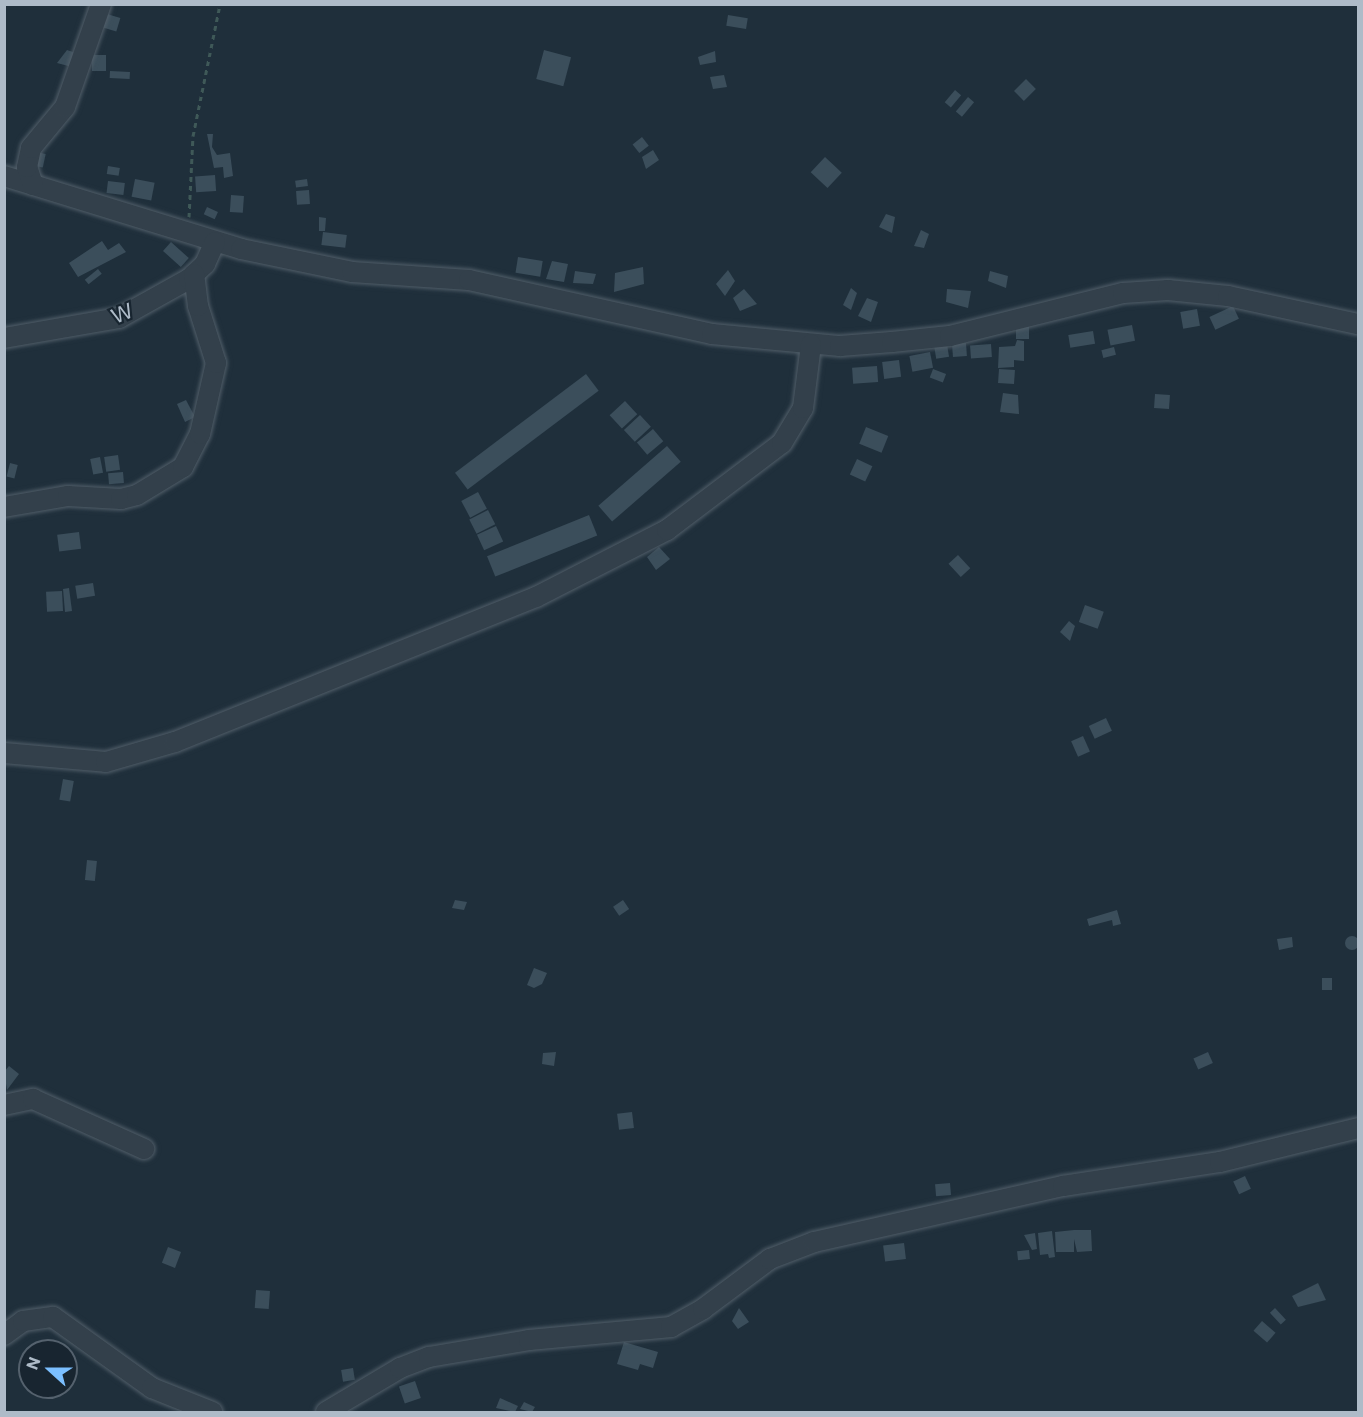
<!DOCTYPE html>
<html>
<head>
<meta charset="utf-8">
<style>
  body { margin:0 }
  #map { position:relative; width:1363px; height:1417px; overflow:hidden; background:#1f2f3b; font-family:Commissioner,sans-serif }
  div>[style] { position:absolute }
  .building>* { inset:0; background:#3b4e5b; transform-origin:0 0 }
  .round { border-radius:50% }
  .path>* { height:3px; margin-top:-1.5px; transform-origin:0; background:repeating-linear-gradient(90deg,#3f5958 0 4.5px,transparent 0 9px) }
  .roads { filter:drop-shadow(0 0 2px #515e69) drop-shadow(0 0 2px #515e69) }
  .minor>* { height:20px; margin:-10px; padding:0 10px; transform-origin:10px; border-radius:10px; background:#33404b }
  span { translate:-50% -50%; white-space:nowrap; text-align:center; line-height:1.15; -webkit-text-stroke:4.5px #182530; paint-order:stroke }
  .street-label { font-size:21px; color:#aebbc8 }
  .frame { position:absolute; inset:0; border:6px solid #aebbc8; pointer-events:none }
  .north { position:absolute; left:18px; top:1339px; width:60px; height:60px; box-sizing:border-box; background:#182530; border:2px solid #54616d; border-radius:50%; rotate:291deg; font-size:16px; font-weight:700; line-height:24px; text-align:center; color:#aebbc8 }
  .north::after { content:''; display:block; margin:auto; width:21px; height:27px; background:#7bbfff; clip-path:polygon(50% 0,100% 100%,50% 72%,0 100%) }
</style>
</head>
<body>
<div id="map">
  <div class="building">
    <i style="left:107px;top:14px;width:14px;height:14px;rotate:17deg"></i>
    <i style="left:728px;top:15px;width:20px;height:11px;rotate:9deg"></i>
    <i style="clip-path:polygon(67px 50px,76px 53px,72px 67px,57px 63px)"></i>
    <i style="left:544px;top:50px;width:28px;height:30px;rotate:15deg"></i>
    <i style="clip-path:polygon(715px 51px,716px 62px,700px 65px,698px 57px)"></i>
    <i style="left:92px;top:55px;width:14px;height:16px"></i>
    <i style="left:110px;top:71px;width:20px;height:7px;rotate:3deg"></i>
    <i style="clip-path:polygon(724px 75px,727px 87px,713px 89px,710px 77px)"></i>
    <i style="left:1026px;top:79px;width:14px;height:17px;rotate:45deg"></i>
    <i style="left:955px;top:90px;width:8px;height:16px;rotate:40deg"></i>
    <i style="left:968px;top:97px;width:8px;height:19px;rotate:40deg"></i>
    <i style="clip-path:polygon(207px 134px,213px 134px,212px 147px,217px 155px,230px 153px,233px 176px,224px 178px,223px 167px,214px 168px)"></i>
    <i style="left:642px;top:137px;width:11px;height:12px;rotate:52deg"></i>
    <i style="clip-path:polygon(653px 150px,659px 160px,646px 169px,642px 157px)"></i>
    <i style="left:32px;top:151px;width:14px;height:14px;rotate:12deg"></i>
    <i style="left:825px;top:157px;width:23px;height:21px;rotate:43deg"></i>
    <i style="left:108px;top:166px;width:12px;height:8px;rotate:9deg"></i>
    <i style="left:215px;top:175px;width:16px;height:20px;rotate:86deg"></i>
    <i style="left:135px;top:179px;width:20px;height:18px;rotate:11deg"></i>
    <i style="left:307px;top:179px;width:7px;height:12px;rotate:82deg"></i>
    <i style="left:108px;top:181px;width:17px;height:12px;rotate:7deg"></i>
    <i style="left:309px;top:190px;width:14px;height:13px;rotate:86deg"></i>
    <i style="left:231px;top:195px;width:13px;height:17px;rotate:4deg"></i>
    <i style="left:207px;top:207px;width:12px;height:8px;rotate:24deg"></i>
    <i style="clip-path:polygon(886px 214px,895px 217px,892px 233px,879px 227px)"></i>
    <i style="clip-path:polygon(319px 217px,326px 218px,325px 231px,319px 231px)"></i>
    <i style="clip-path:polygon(921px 230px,929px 234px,924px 248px,914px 246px)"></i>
    <i style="left:323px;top:232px;width:24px;height:13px;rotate:7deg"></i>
    <i style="clip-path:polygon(102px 241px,108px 250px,119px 243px,126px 252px,78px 277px,69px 263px)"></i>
    <i style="left:171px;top:242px;width:24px;height:12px;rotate:42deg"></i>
    <i style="left:518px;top:257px;width:25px;height:16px;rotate:9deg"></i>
    <i style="clip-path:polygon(552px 261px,568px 264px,564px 282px,546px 279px)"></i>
    <i style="clip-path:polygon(643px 267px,644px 284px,614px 292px,615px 273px)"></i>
    <i style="left:98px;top:269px;width:6px;height:17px;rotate:51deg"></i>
    <i style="clip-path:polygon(728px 270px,735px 281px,725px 296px,716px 284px)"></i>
    <i style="clip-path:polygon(575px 271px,596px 274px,593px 284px,573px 283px)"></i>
    <i style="clip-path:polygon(990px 271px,1008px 276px,1006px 288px,988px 281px)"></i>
    <i style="clip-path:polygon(851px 288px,857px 293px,851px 310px,843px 305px)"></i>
    <i style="clip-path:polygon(744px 289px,757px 304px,740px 311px,733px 298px)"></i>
    <i style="clip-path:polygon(947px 289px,971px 291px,968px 308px,946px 302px)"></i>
    <i style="clip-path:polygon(867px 298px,878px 302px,871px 322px,858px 316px)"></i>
    <i style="left:1233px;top:306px;width:14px;height:26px;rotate:65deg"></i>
    <i style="left:1197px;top:309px;width:17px;height:17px;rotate:80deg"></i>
    <i style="left:1132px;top:325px;width:16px;height:25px;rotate:79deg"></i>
    <i style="left:1016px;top:326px;width:13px;height:13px"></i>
    <i style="left:1093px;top:331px;width:13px;height:25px;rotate:81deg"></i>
    <i style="clip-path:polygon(1017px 340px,1024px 341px,1024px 361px,1014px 360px,1014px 367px,998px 368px,999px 347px,1015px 346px)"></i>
    <i style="left:966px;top:343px;width:13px;height:14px;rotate:86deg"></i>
    <i style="left:947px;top:344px;width:13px;height:13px;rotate:81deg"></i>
    <i style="left:991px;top:344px;width:13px;height:21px;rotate:86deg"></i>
    <i style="left:1114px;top:347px;width:8px;height:13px;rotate:76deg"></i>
    <i style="left:930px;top:352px;width:16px;height:21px;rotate:79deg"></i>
    <i style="left:899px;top:360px;width:17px;height:17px;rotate:83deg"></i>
    <i style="left:877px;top:366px;width:16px;height:25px;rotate:86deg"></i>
    <i style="left:933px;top:369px;width:14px;height:9px;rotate:21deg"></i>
    <i style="left:999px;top:369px;width:16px;height:14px;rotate:4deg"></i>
    <i style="left:586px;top:374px;width:21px;height:164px;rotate:53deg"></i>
    <i style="clip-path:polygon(1003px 393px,1018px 395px,1019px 414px,1000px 412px)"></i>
    <i style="left:1155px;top:394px;width:15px;height:14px;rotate:4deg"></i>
    <i style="clip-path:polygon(186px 400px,195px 417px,185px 422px,177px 404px)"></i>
    <i style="left:625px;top:401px;width:18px;height:21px;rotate:47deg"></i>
    <i style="left:640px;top:415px;width:16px;height:22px;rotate:47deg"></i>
    <i style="left:866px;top:427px;width:24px;height:18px;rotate:22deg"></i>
    <i style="left:653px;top:429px;width:16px;height:21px;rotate:50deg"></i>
    <i style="left:667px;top:446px;width:21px;height:91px;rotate:49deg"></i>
    <i style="left:118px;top:455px;width:15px;height:14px;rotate:82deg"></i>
    <i style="left:100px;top:457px;width:16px;height:10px;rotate:79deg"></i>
    <i style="left:857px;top:459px;width:17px;height:17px;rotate:25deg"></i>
    <i style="left:10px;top:463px;width:8px;height:14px;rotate:14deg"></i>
    <i style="left:123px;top:472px;width:11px;height:15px;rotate:85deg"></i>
    <i style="left:478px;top:492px;width:19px;height:19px;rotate:62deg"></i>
    <i style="left:488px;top:510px;width:16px;height:21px;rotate:63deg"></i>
    <i style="left:589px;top:515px;width:22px;height:110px;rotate:68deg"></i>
    <i style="left:496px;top:526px;width:17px;height:21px;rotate:65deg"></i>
    <i style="left:79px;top:532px;width:17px;height:22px;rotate:83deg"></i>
    <i style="clip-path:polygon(659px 547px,670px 559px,656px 570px,647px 557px)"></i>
    <i style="left:958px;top:555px;width:18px;height:13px;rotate:47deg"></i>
    <i style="left:93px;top:583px;width:13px;height:18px;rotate:81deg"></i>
    <i style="clip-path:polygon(69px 588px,72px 611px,65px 612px,63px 589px)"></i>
    <i style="left:62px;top:591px;width:20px;height:16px;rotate:87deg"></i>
    <i style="left:1085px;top:605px;width:20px;height:18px;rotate:20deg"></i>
    <i style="clip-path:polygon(1069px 621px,1075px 626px,1070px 641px,1060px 632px)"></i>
    <i style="left:1106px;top:718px;width:14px;height:19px;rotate:65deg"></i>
    <i style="left:1083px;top:736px;width:17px;height:13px;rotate:66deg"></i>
    <i style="left:63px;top:779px;width:11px;height:21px;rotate:10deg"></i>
    <i style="left:87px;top:860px;width:10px;height:20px;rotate:6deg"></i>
    <i style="clip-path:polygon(455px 900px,467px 902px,464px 910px,452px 908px)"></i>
    <i style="left:623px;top:900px;width:11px;height:12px;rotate:56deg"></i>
    <i style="clip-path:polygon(1117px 910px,1121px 924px,1113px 926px,1112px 920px,1089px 926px,1087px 919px)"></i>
    <i class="round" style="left:1345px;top:936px;width:14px;height:14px"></i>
    <i style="clip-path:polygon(1292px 937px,1293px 947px,1279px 950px,1277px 939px)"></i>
    <i style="clip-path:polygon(534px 968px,547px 973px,542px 984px,534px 988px,527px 985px)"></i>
    <i style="left:1322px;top:978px;width:10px;height:12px"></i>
    <i style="clip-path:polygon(556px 1052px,554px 1066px,542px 1064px,543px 1053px)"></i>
    <i style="left:1208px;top:1052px;width:12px;height:16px;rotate:66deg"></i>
    <i style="clip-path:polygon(9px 1066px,19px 1074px,7px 1090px,4px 1072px)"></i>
    <i style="left:632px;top:1112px;width:16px;height:15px;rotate:83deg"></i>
    <i style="left:1245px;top:1176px;width:14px;height:13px;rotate:65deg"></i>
    <i style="left:950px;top:1183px;width:12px;height:15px;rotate:85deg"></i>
    <i style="clip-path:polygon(1074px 1230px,1091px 1230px,1092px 1251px,1077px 1252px,1074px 1239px,1074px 1252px,1056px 1252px,1055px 1232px)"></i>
    <i style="clip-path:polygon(1052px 1231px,1055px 1257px,1049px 1258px,1048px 1254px,1040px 1255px,1038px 1233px)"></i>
    <i style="clip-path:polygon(1035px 1233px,1037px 1249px,1032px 1250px,1024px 1235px)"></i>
    <i style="left:904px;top:1243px;width:16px;height:21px;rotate:83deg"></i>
    <i style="left:168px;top:1247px;width:14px;height:17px;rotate:21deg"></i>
    <i style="left:1029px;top:1250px;width:9px;height:12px;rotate:84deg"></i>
    <i style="clip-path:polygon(1318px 1283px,1326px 1300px,1298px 1307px,1292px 1296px)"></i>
    <i style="left:256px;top:1290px;width:14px;height:18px;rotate:4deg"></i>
    <i style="clip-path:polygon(739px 1308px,749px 1322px,738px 1329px,732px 1321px)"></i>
    <i style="left:1275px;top:1308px;width:16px;height:7px;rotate:47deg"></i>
    <i style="left:1262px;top:1321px;width:18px;height:13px;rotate:41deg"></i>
    <i style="clip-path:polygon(624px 1342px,658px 1352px,653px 1368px,640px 1364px,638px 1370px,617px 1364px)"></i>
    <i style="left:353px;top:1368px;width:12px;height:12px;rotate:81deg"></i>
    <i style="left:415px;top:1381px;width:18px;height:17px;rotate:71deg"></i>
    <i style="clip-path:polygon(500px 1398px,518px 1406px,515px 1412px,496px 1408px)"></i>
    <i style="clip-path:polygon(524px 1402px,535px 1407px,532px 1412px,520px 1409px)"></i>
  </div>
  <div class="path">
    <i style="left:189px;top:217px;width:81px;rotate:-87.2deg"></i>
    <i style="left:193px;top:136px;width:135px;rotate:-78.4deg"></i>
  </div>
  <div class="roads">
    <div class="minor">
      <i style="left:4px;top:176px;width:248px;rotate:17.1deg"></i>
      <i style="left:241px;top:249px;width:113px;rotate:11.7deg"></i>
      <i style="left:352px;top:272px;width:117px;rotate:3.9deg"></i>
      <i style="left:469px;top:280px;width:249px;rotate:12.5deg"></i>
      <i style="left:712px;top:334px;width:129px;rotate:5.4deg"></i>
      <i style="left:840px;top:346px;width:52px;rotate:-4.4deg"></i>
      <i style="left:892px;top:342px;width:58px;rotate:-5.9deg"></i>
      <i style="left:950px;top:336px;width:178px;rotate:-14deg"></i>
      <i style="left:1123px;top:293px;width:45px;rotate:-3.8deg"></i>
      <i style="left:1168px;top:290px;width:60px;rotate:5.7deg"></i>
      <i style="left:1228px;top:296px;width:133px;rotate:12.2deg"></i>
      <i style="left:33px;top:185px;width:19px;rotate:-108deg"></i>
      <i style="left:27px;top:167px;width:19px;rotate:-78deg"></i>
      <i style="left:31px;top:148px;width:53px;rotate:-50.3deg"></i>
      <i style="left:65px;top:107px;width:109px;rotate:-70.7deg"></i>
      <i style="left:4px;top:338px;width:117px;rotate:-9.9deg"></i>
      <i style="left:119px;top:318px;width:80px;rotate:-29.1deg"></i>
      <i style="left:189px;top:279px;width:22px;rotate:-43deg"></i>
      <i style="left:205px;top:264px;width:24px;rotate:-66deg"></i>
      <i style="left:4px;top:507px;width:65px;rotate:-9.8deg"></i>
      <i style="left:68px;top:496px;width:53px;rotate:3.2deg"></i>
      <i style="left:121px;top:499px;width:16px;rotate:-14deg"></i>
      <i style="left:137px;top:495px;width:54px;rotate:-31.3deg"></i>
      <i style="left:183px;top:467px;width:37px;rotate:-63deg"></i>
      <i style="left:200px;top:434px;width:73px;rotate:-77.3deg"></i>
      <i style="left:216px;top:363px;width:60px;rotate:-107.5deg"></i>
      <i style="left:198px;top:306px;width:32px;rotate:-97deg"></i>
      <i style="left:4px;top:753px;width:102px;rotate:5deg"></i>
      <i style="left:106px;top:762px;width:72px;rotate:-16.2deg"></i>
      <i style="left:175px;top:742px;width:389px;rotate:-21.9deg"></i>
      <i style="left:536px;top:597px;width:147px;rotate:-27.1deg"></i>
      <i style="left:667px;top:530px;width:144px;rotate:-37.1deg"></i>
      <i style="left:782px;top:443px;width:41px;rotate:-59deg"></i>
      <i style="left:803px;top:408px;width:64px;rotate:-82.8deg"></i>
      <i style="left:4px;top:1105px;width:30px;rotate:-12deg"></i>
      <i style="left:33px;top:1099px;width:122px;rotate:24.2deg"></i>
      <i style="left:4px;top:1335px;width:24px;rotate:-36deg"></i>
      <i style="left:23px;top:1321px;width:30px;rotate:-8deg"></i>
      <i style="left:53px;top:1317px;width:122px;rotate:35.6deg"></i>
      <i style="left:152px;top:1388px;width:65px;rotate:21.8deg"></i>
      <i style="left:326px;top:1412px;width:86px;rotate:-30.7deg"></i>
      <i style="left:400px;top:1368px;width:31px;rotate:-21deg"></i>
      <i style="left:429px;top:1357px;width:101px;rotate:-9.6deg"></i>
      <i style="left:529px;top:1340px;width:143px;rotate:-5.2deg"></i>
      <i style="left:671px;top:1327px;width:37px;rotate:-29deg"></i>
      <i style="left:703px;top:1309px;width:84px;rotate:-36.7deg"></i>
      <i style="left:770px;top:1259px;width:47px;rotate:-21.1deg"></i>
      <i style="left:814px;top:1242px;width:255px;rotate:-12.7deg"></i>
      <i style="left:1063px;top:1186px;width:159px;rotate:-8.7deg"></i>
      <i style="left:1220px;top:1162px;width:142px;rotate:-13.8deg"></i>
    </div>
  </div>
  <div class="street-label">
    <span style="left:122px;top:313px;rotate:-22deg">W</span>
  </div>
  <div class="frame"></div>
  <div class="north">N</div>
</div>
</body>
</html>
